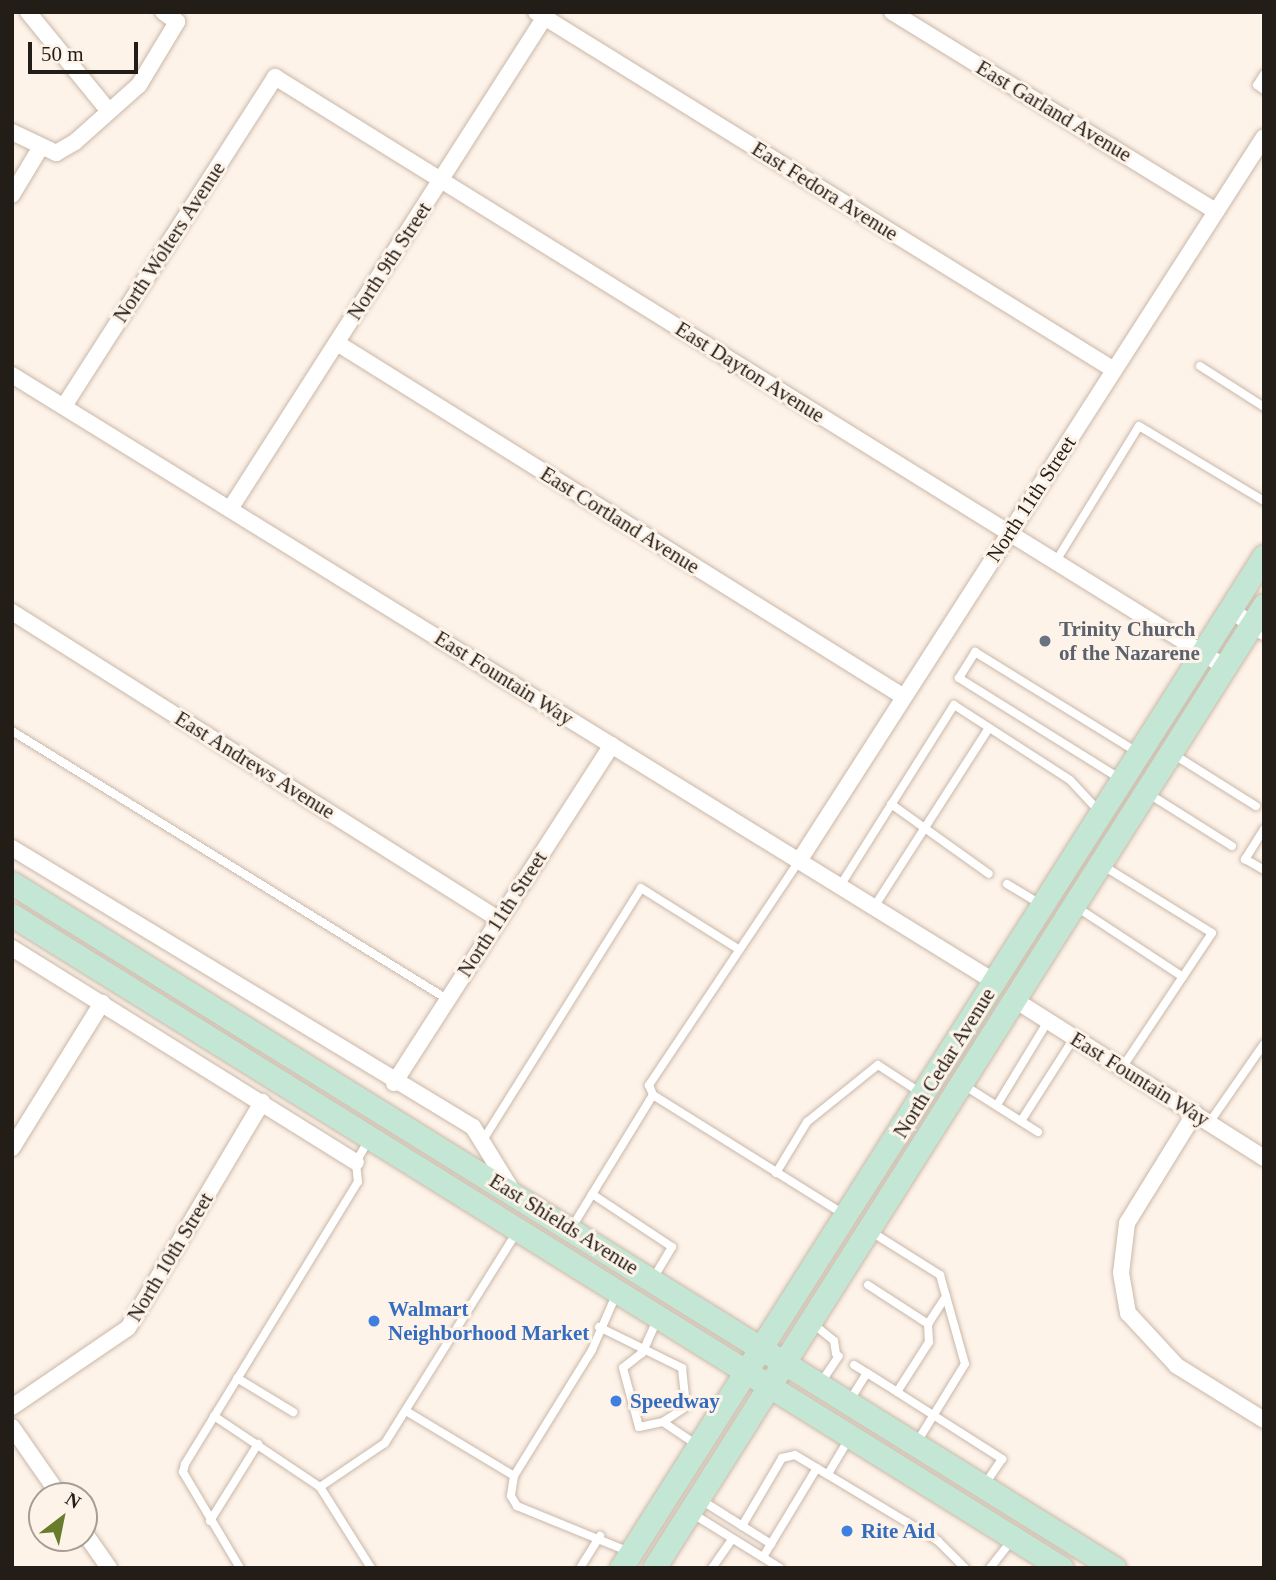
<!DOCTYPE html>
<html>
<head>
<meta charset="utf-8">
<style>
  body { margin:0 }
  #map { position:relative; width:1276px; height:1580px; overflow:hidden; background:#fef3e9; font-family:"Times New Roman",serif }
  div>[style] { position:absolute }
  .roads { filter:drop-shadow(0 0 2px #c9b8a9) drop-shadow(0 0 2px #c9b8a9) }
  .service>* { height:8px; margin:-4px; padding:0 4px; transform-origin:4px; border-radius:4px; background:#fff }
  .minor>* { height:16px; margin:-8px; padding:0 8px; transform-origin:8px; border-radius:8px; background:#fff }
  .secondary>* { height:23px; margin:-11.5px; padding:0 11.5px; transform-origin:11.5px; border-radius:11.5px; background:#c4e7d5 }
  .dots>* { width:19px; height:19px; translate:-50% -50%; box-sizing:border-box; border:4px solid #fef3e9; border-radius:50% }
  span { translate:-50% -50%; white-space:nowrap; text-align:center; line-height:1.15; -webkit-text-stroke:6px #fef3e9; paint-order:stroke }
  .street-label { font-size:21px; color:#231d17 }
  .worship-label { font-size:21px; color:#5b616d; font-weight:700 }
  .left { translate:0 -50%; text-align:left }
  .shop-label { font-size:21px; color:#366cbe; font-weight:700 }
  .frame { position:absolute; inset:0; border:14px solid #231d17; pointer-events:none }
  .north { position:absolute; left:28px; top:1482px; width:70px; height:70px; box-sizing:border-box; background:#fef3e9; border:2px solid #a69d95; border-radius:50%; rotate:32deg; font-size:19px; font-weight:700; line-height:28px; text-align:center; color:#231d17 }
  .north::after { content:''; display:block; margin:auto; width:24px; height:32px; background:#697c2b; clip-path:polygon(50% 0,100% 100%,50% 72%,0 100%) }
  .scale { position:absolute; left:28px; top:42px; width:110px; height:32px; box-sizing:border-box; border:4px solid #231d17; border-top:0; padding-left:9px; font-size:21px; line-height:24px; white-space:nowrap; color:#231d17; -webkit-text-stroke:5px #fef3e9; paint-order:stroke }
</style>
</head>
<body>
<div id="map">
  <div class="roads">
    <div class="service">
      <i style="left:1264px;top:74px;width:13px;rotate:122deg"></i>
      <i style="left:1257px;top:85px;width:9px;rotate:36deg"></i>
      <i style="left:1200px;top:366px;width:76px;rotate:32.6deg"></i>
      <i style="left:1056px;top:561px;width:158px;rotate:-58.4deg"></i>
      <i style="left:1139px;top:426px;width:146px;rotate:31deg"></i>
      <i style="left:12px;top:731px;width:511px;rotate:31.64deg"></i>
      <i style="left:1173px;top:754px;width:98px;rotate:32.1deg"></i>
      <i style="left:1119px;top:778px;width:189px;rotate:-148deg"></i>
      <i style="left:959px;top:678px;width:31px;rotate:-58deg"></i>
      <i style="left:975px;top:652px;width:190px;rotate:31.7deg"></i>
      <i style="left:1149px;top:794px;width:98px;rotate:32.1deg"></i>
      <i style="left:891px;top:804px;width:120px;rotate:35.5deg"></i>
      <i style="left:1264px;top:829px;width:36px;rotate:122deg"></i>
      <i style="left:1245px;top:859px;width:22px;rotate:30deg"></i>
      <i style="left:799px;top:861px;width:270px;rotate:123.8deg"></i>
      <i style="left:649px;top:1085px;width:11px;rotate:68deg"></i>
      <i style="left:653px;top:1095px;width:226px;rotate:32deg"></i>
      <i style="left:1102px;top:865px;width:129px;rotate:31.7deg"></i>
      <i style="left:1212px;top:933px;width:162px;rotate:123.7deg"></i>
      <i style="left:1007px;top:884px;width:39px;rotate:31deg"></i>
      <i style="left:840px;top:886px;width:214px;rotate:-57.8deg"></i>
      <i style="left:954px;top:705px;width:138px;rotate:32.9deg"></i>
      <i style="left:1070px;top:780px;width:42px;rotate:46.9deg"></i>
      <i style="left:1075px;top:906px;width:129px;rotate:33.3deg"></i>
      <i style="left:874px;top:907px;width:213px;rotate:-57.3deg"></i>
      <i style="left:962px;top:1084px;width:90px;rotate:32.3deg"></i>
      <i style="left:997px;top:1105px;width:98px;rotate:-58.7deg"></i>
      <i style="left:1021px;top:1121px;width:98px;rotate:-57.4deg"></i>
      <i style="left:1209px;top:1123px;width:96px;rotate:-55.2deg"></i>
      <i style="left:483px;top:1140px;width:297px;rotate:-57.9deg"></i>
      <i style="left:641px;top:888px;width:111px;rotate:32.1deg"></i>
      <i style="left:776px;top:1173px;width:60px;rotate:-58.7deg"></i>
      <i style="left:807px;top:1122px;width:91px;rotate:-38.8deg"></i>
      <i style="left:878px;top:1065px;width:51px;rotate:33.1deg"></i>
      <i style="left:592px;top:1194px;width:96px;rotate:33.5deg"></i>
      <i style="left:672px;top:1247px;width:37px;rotate:121deg"></i>
      <i style="left:572px;top:1227px;width:155px;rotate:-58.5deg"></i>
      <i style="left:870px;top:1231px;width:83px;rotate:32.2deg"></i>
      <i style="left:940px;top:1275px;width:92px;rotate:74.3deg"></i>
      <i style="left:965px;top:1364px;width:92px;rotate:121.6deg"></i>
      <i style="left:868px;top:1285px;width:72px;rotate:33deg"></i>
      <i style="left:928px;top:1324px;width:33px;rotate:-57deg"></i>
      <i style="left:657px;top:1320px;width:36px;rotate:114deg"></i>
      <i style="left:642px;top:1353px;width:24px;rotate:142deg"></i>
      <i style="left:623px;top:1368px;width:61px;rotate:74.8deg"></i>
      <i style="left:639px;top:1427px;width:25px;rotate:-12deg"></i>
      <i style="left:663px;top:1422px;width:41px;rotate:34.1deg"></i>
      <i style="left:812px;top:1323px;width:28px;rotate:39deg"></i>
      <i style="left:834px;top:1341px;width:13px;rotate:81deg"></i>
      <i style="left:928px;top:1324px;width:18px;rotate:87deg"></i>
      <i style="left:929px;top:1342px;width:59px;rotate:122.6deg"></i>
      <i style="left:897px;top:1392px;width:125px;rotate:32.5deg"></i>
      <i style="left:1002px;top:1459px;width:30px;rotate:124deg"></i>
      <i style="left:599px;top:1327px;width:93px;rotate:26.3deg"></i>
      <i style="left:682px;top:1368px;width:39px;rotate:84deg"></i>
      <i style="left:686px;top:1407px;width:27px;rotate:147deg"></i>
      <i style="left:854px;top:1365px;width:15px;rotate:32deg"></i>
      <i style="left:237px;top:1378px;width:66px;rotate:31.3deg"></i>
      <i style="left:822px;top:1381px;width:30px;rotate:-56deg"></i>
      <i style="left:850px;top:1400px;width:32px;rotate:-58deg"></i>
      <i style="left:867px;top:1373px;width:36px;rotate:32deg"></i>
      <i style="left:406px;top:1411px;width:126px;rotate:31deg"></i>
      <i style="left:514px;top:1476px;width:20px;rotate:99deg"></i>
      <i style="left:511px;top:1496px;width:12px;rotate:59deg"></i>
      <i style="left:517px;top:1506px;width:122px;rotate:22.2deg"></i>
      <i style="left:214px;top:1416px;width:128px;rotate:33.8deg"></i>
      <i style="left:320px;top:1487px;width:96px;rotate:57.8deg"></i>
      <i style="left:828px;top:1474px;width:43px;rotate:-59.3deg"></i>
      <i style="left:514px;top:1476px;width:148px;rotate:-58.2deg"></i>
      <i style="left:592px;top:1350px;width:60px;rotate:-66.4deg"></i>
      <i style="left:320px;top:1487px;width:78px;rotate:-34.1deg"></i>
      <i style="left:385px;top:1443px;width:251px;rotate:-58deg"></i>
      <i style="left:701px;top:1500px;width:83px;rotate:32.2deg"></i>
      <i style="left:690px;top:1512px;width:106px;rotate:31.9deg"></i>
      <i style="left:210px;top:1521px;width:91px;rotate:-58.1deg"></i>
      <i style="left:742px;top:1526px;width:79px;rotate:-59.5deg"></i>
      <i style="left:782px;top:1458px;width:13px;rotate:-13deg"></i>
      <i style="left:795px;top:1455px;width:167px;rotate:31deg"></i>
      <i style="left:938px;top:1541px;width:38px;rotate:45deg"></i>
      <i style="left:763px;top:1557px;width:104px;rotate:-58.8deg"></i>
      <i style="left:240px;top:1568px;width:112px;rotate:-120.7deg"></i>
      <i style="left:183px;top:1472px;width:8px;rotate:-76deg"></i>
      <i style="left:185px;top:1464px;width:331px;rotate:-58.5deg"></i>
      <i style="left:358px;top:1182px;width:20px;rotate:-96deg"></i>
      <i style="left:356px;top:1162px;width:28px;rotate:-60deg"></i>
      <i style="left:580px;top:1568px;width:38px;rotate:-58deg"></i>
      <i style="left:712px;top:1568px;width:35px;rotate:-55deg"></i>
      <i style="left:990px;top:1568px;width:36px;rotate:-52deg"></i>
    </div>
    <div class="minor">
      <i style="left:28px;top:12px;width:125px;rotate:50.8deg"></i>
      <i style="left:536px;top:12px;width:680px;rotate:31.77deg"></i>
      <i style="left:892px;top:12px;width:380px;rotate:31.6deg"></i>
      <i style="left:12px;top:132px;width:49px;rotate:25.5deg"></i>
      <i style="left:56px;top:153px;width:22px;rotate:-30deg"></i>
      <i style="left:75px;top:142px;width:86px;rotate:-41.7deg"></i>
      <i style="left:139px;top:85px;width:74px;rotate:-58.9deg"></i>
      <i style="left:177px;top:22px;width:17px;rotate:-144deg"></i>
      <i style="left:12px;top:195px;width:52px;rotate:-59deg"></i>
      <i style="left:337px;top:343px;width:668px;rotate:31.98deg"></i>
      <i style="left:12px;top:375px;width:1155px;rotate:31.7deg"></i>
      <i style="left:64px;top:406px;width:391px;rotate:-57.3deg"></i>
      <i style="left:275px;top:77px;width:1118px;rotate:31.84deg"></i>
      <i style="left:230px;top:509px;width:590px;rotate:-57.39deg"></i>
      <i style="left:1230px;top:610px;width:40px;rotate:32.9deg"></i>
      <i style="left:12px;top:612px;width:575px;rotate:32.28deg"></i>
      <i style="left:12px;top:848px;width:539px;rotate:31.18deg"></i>
      <i style="left:473px;top:1127px;width:76px;rotate:58.4deg"></i>
      <i style="left:799px;top:861px;width:860px;rotate:-57.29deg"></i>
      <i style="left:12px;top:948px;width:405px;rotate:31.9deg"></i>
      <i style="left:1015px;top:1000px;width:295px;rotate:32.4deg"></i>
      <i style="left:394px;top:1083px;width:402px;rotate:-57.2deg"></i>
      <i style="left:1195px;top:1113px;width:129px;rotate:121.7deg"></i>
      <i style="left:1127px;top:1223px;width:50px;rotate:96.8deg"></i>
      <i style="left:1121px;top:1273px;width:41px;rotate:80.1deg"></i>
      <i style="left:1128px;top:1313px;width:72px;rotate:47.2deg"></i>
      <i style="left:1177px;top:1366px;width:102px;rotate:31.8deg"></i>
      <i style="left:12px;top:1148px;width:171px;rotate:-58.2deg"></i>
      <i style="left:12px;top:1407px;width:140px;rotate:-34.3deg"></i>
      <i style="left:128px;top:1328px;width:263px;rotate:-59.3deg"></i>
      <i style="left:12px;top:1427px;width:84px;rotate:55.2deg"></i>
      <i style="left:84px;top:1532px;width:44px;rotate:55.2deg"></i>
    </div>
    <div class="secondary">
      <i style="left:12px;top:883px;width:1298px;rotate:31.86deg"></i>
      <i style="left:12px;top:915px;width:1236px;rotate:31.88deg"></i>
      <i style="left:621px;top:1568px;width:1199px;rotate:-57.57deg"></i>
      <i style="left:654px;top:1568px;width:1140px;rotate:-57.65deg"></i>
    </div>
  </div>
  <div class="dots">
    <i style="left:1045px;top:641px;background:#6b7280"></i>
    <i style="left:374px;top:1321px;background:#3f7fe0"></i>
    <i style="left:616px;top:1401px;background:#3f7fe0"></i>
    <i style="left:847px;top:1531px;background:#3f7fe0"></i>
  </div>
  <div class="street-label">
    <span style="left:1054px;top:111px;rotate:31deg">East Garland Avenue</span>
    <span style="left:825px;top:191px;rotate:32deg">East Fedora Avenue</span>
    <span style="left:169px;top:242px;rotate:-57deg">North Wolters Avenue</span>
    <span style="left:389px;top:261px;rotate:-57deg">North 9th Street</span>
    <span style="left:750px;top:372px;rotate:32deg">East Dayton Avenue</span>
    <span style="left:1031px;top:499px;rotate:-57deg">North 11th Street</span>
    <span style="left:620px;top:520px;rotate:32deg">East Cortland Avenue</span>
    <span style="left:504px;top:678px;rotate:32deg">East Fountain Way</span>
    <span style="left:255px;top:765px;rotate:32deg">East Andrews Avenue</span>
    <span style="left:502px;top:914px;rotate:-57deg">North 11th Street</span>
    <span style="left:944px;top:1063px;rotate:-58deg">North Cedar Avenue</span>
    <span style="left:1140px;top:1079px;rotate:32deg">East Fountain Way</span>
    <span style="left:564px;top:1224px;rotate:32deg">East Shields Avenue</span>
    <span style="left:170px;top:1257px;rotate:-59deg">North 10th Street</span>
  </div>
  <div class="worship-label">
    <span class="left" style="left:1059px;top:641px">Trinity Church<br>of the Nazarene</span>
  </div>
  <div class="shop-label">
    <span class="left" style="left:388px;top:1321px">Walmart<br>Neighborhood Market</span>
    <span class="left" style="left:630px;top:1401px">Speedway</span>
    <span class="left" style="left:861px;top:1531px">Rite Aid</span>
  </div>
  <div class="frame"></div>
  <div class="north">N</div>
  <div class="scale">50 m</div>
</div>
</body>
</html>
